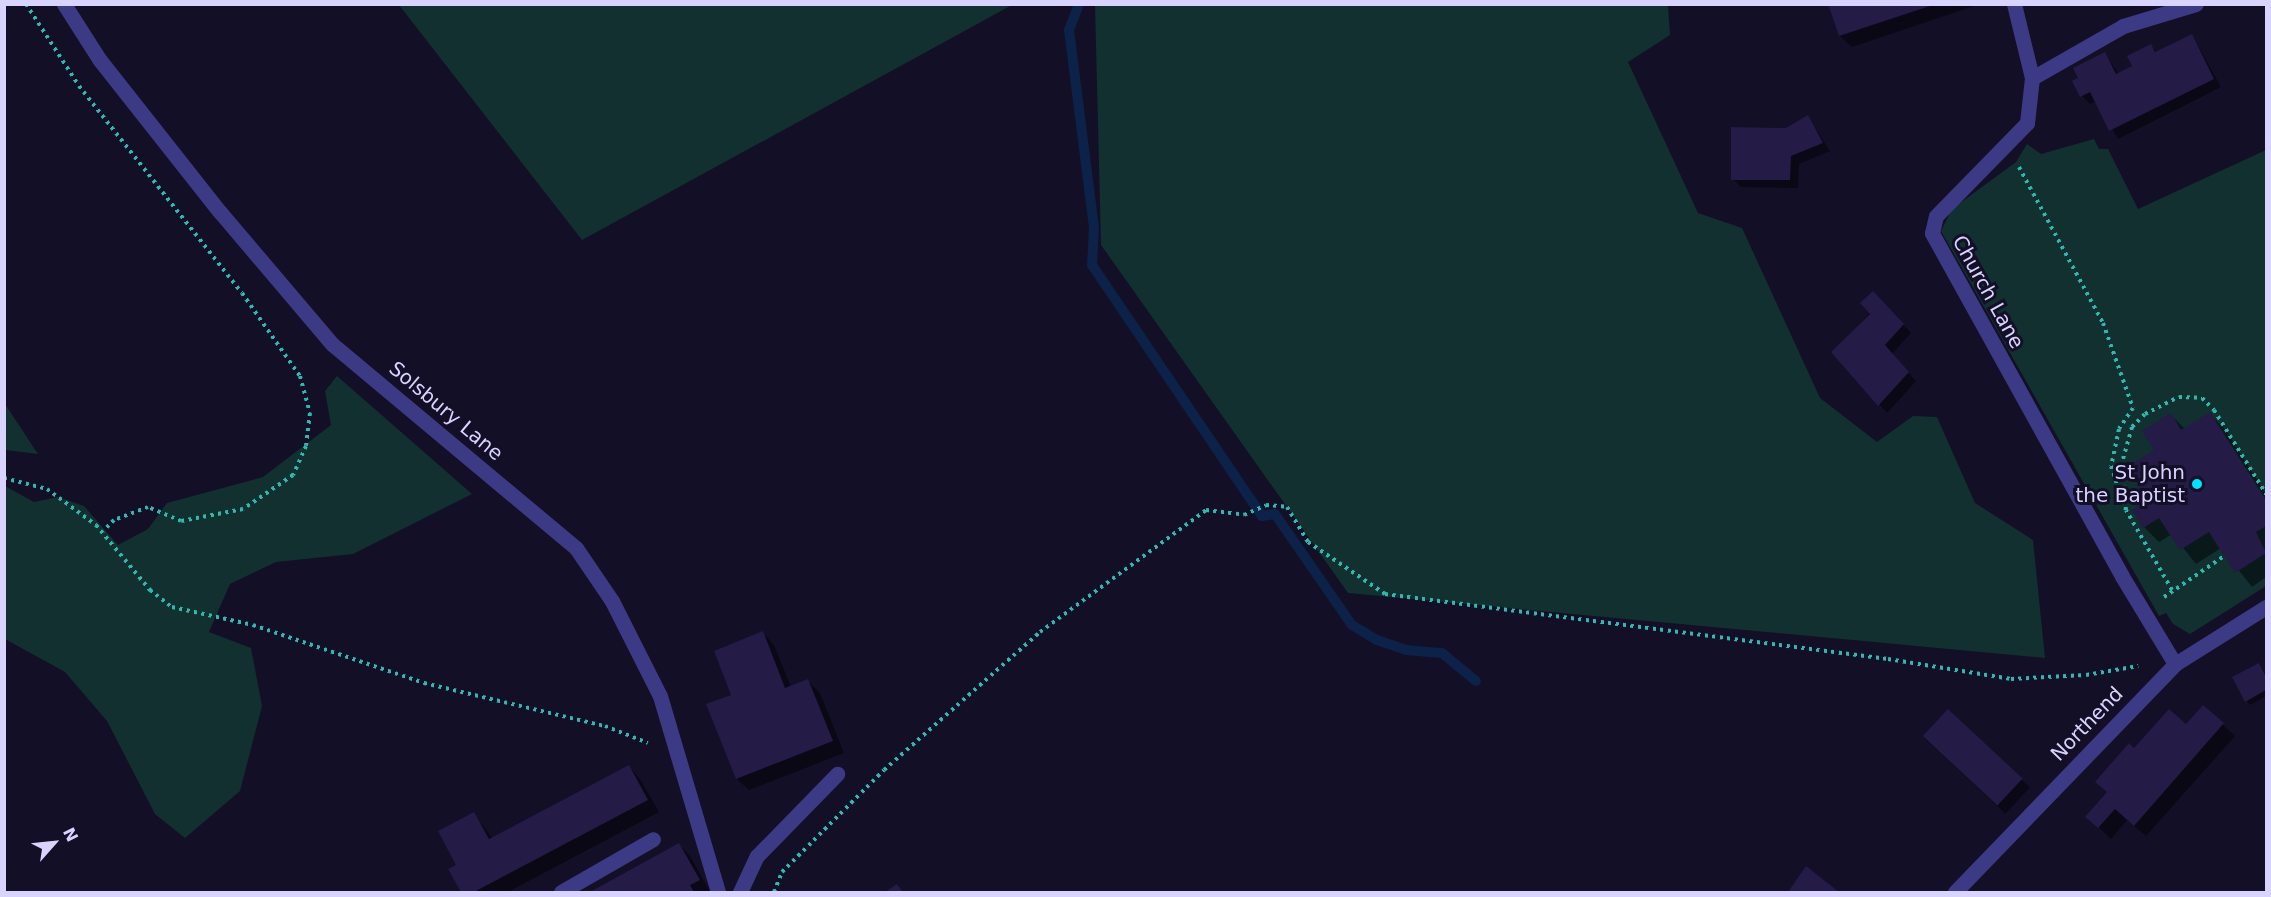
<!DOCTYPE html>
<html>
<head>
<meta charset="utf-8">
<style>
  body { margin:0 }
  #map { position:relative; width:2271px; height:897px; overflow:hidden; background:#130f26; font-family:"DejaVu Sans",sans-serif }
  div>[style] { position:absolute }
  .green>* { inset:0; background:#12302f }
  .shadow>* { inset:0; background:#0007; transform-origin:0 0 }
  .stream>* { height:10px; margin:-5px; padding:0 5px; transform-origin:5px; border-radius:5px; background:#0c2248 }
  .building>* { inset:0; background:#241b47; transform-origin:0 0 }
  .path>* { height:4px; margin-top:-2px; transform-origin:0; background:repeating-linear-gradient(90deg,#2fb8b0 0 3px,transparent 0 7.5px) }
  .service>* { height:15px; margin:-7.5px; padding:0 7.5px; transform-origin:7.5px; border-radius:7.5px; background:#3d3a85 }
  .minor>* { height:15px; margin:-7.5px; padding:0 7.5px; transform-origin:7.5px; border-radius:7.5px; background:#3d3a85 }
  .dots>* { width:16px; height:16px; translate:-50% -50%; box-sizing:border-box; border:3px solid #130f26; border-radius:50% }
  span { translate:-50% -50%; white-space:nowrap; text-align:center; line-height:1.15; -webkit-text-stroke:6px #130f26; paint-order:stroke }
  .street-label { font-size:20px; color:#d9d4ff }
  .poi-label { font-size:20px; color:#d9d4ff }
  .right { translate:-100% -50%; text-align:right }
  .frame { position:absolute; inset:0; border:6px solid #d9d4ff; pointer-events:none }
  .north { position:absolute; left:24px; top:813px; width:60px; height:60px; -webkit-text-stroke:4px #130f26; paint-order:stroke; rotate:63deg; font-size:16px; font-weight:700; line-height:24px; text-align:center; color:#d9d4ff }
  .north::after { content:''; display:block; margin:auto; width:21px; height:27px; background:#d9d4ff; clip-path:polygon(50% 0,100% 100%,50% 72%,0 100%) }
</style>
</head>
<body>
<div id="map">
  <div class="green">
    <i style="clip-path:polygon(399px 5px,1012px 5px,582px 240px)"></i>
    <i style="clip-path:polygon(1095px 5px,1668px 5px,1670px 35px,1628px 62px,1698px 213px,1742px 228px,1820px 398px,1877px 442px,1913px 416px,1937px 417px,1975px 503px,2033px 540px,2045px 658px,1348px 593px,1101px 245px)"></i>
    <i style="clip-path:polygon(2094px 139px,2099px 149px,2108px 149px,2138px 209px,2266px 150px,2266px 586px,2190px 634px,2173px 624px,2166px 613px,2159px 616px,1941px 231px,1952px 209px,2016px 162px,2027px 144px,2041px 154px)"></i>
    <i style="clip-path:polygon(337px 376px,472px 494px,353px 554px,276px 562px,230px 584px,209px 632px,251px 648px,262px 706px,240px 791px,185px 838px,155px 814px,107px 721px,65px 672px,5px 639px,5px 486px,34px 502px,58px 497px,84px 506px,118px 545px,148px 529px,167px 503px,263px 477px,331px 425px,325px 391px)"></i>
    <i style="clip-path:polygon(4px 404px,5px 404px,38px 454px,5px 450px)"></i>
  </div>
  <div class="shadow">
    <i style="clip-path:polygon(1830px 4px,1980px 4px,1852px 47px,1840px 36px)"></i>
    <i style="clip-path:polygon(2192px 35px,2221px 87px,2118px 139px,2096px 101px,2090px 104px,2082px 96px,2105px 54px,2119px 74px,2134px 67px,2151px 46px,2157px 52px)"></i>
    <i style="clip-path:polygon(1808px 117px,1830px 151px,1799px 164px,1798px 188px,1741px 187px,1733px 179px,1786px 129px)"></i>
    <i style="clip-path:polygon(1881px 301px,1911px 333px,1892px 354px,1916px 381px,1887px 413px,1833px 352px)"></i>
    <i style="clip-path:polygon(2210px 414px,2225px 429px,2266px 494px,2266px 577px,2252px 587px,2221px 548px,2196px 564px,2172px 534px,2159px 542px,2144px 527px,2156px 450px,2171px 415px,2185px 429px)"></i>
    <i style="clip-path:polygon(763px 633px,774px 645px,791px 687px,808px 681px,820px 693px,844px 753px,749px 790px,737px 779px)"></i>
    <i style="clip-path:polygon(2259px 664px,2266px 676px,2266px 696px,2250px 705px,2247px 701px)"></i>
    <i style="clip-path:polygon(2203px 707px,2235px 736px,2146px 836px,2127px 820px,2111px 839px,2087px 816px,2108px 793px,2134px 750px,2186px 726px)"></i>
    <i style="left:1948px;top:711px;width:112px;height:36px;rotate:43deg"></i>
    <i style="clip-path:polygon(629px 767px,640px 779px,659px 812px,508px 892px,462px 892px,450px 870px,458px 865px,474px 814px,493px 839px)"></i>
    <i style="clip-path:polygon(678px 844px,690px 856px,710px 892px,593px 892px)"></i>
    <i style="clip-path:polygon(1807px 868px,1836px 892px,1790px 892px)"></i>
  </div>
  <div class="stream">
    <i style="left:1079px;top:4px;width:28px;rotate:111deg"></i>
    <i style="left:1069px;top:30px;width:199px;rotate:82.8deg"></i>
    <i style="left:1094px;top:227px;width:38px;rotate:93deg"></i>
    <i style="left:1092px;top:265px;width:303px;rotate:55.9deg"></i>
    <i style="left:1262px;top:516px;width:13px;rotate:-9deg"></i>
    <i style="left:1275px;top:514px;width:135px;rotate:55.3deg"></i>
    <i style="left:1352px;top:625px;width:29px;rotate:31deg"></i>
    <i style="left:1377px;top:640px;width:31px;rotate:19deg"></i>
    <i style="left:1406px;top:650px;width:36px;rotate:5deg"></i>
    <i style="left:1442px;top:653px;width:44px;rotate:39.5deg"></i>
  </div>
  <div class="building">
    <i style="clip-path:polygon(1828px 4px,1933px 4px,1933px 5px,1839px 36px)"></i>
    <i style="clip-path:polygon(2192px 34px,2214px 79px,2109px 131px,2090px 92px,2080px 97px,2072px 81px,2078px 78px,2073px 68px,2105px 52px,2116px 74px,2132px 66px,2127px 56px,2151px 44px,2155px 52px)"></i>
    <i style="clip-path:polygon(1808px 115px,1823px 143px,1791px 156px,1790px 180px,1731px 180px,1731px 127px,1786px 128px)"></i>
    <i style="clip-path:polygon(1873px 291px,1904px 324px,1885px 345px,1909px 372px,1878px 406px,1831px 352px,1870px 314px,1860px 303px)"></i>
    <i style="clip-path:polygon(2210px 412px,2266px 500px,2266px 526px,2256px 532px,2266px 553px,2235px 573px,2209px 532px,2180px 550px,2159px 518px,2143px 528px,2132px 510px,2148px 500px,2127px 467px,2154px 450px,2142px 431px,2171px 413px,2181px 430px)"></i>
    <i style="clip-path:polygon(763px 631px,785px 688px,808px 679px,833px 741px,736px 779px,706px 704px,731px 695px,714px 651px)"></i>
    <i style="clip-path:polygon(2259px 663px,2266px 677px,2266px 690px,2245px 702px,2232px 677px)"></i>
    <i style="clip-path:polygon(2203px 705px,2224px 723px,2134px 826px,2115px 809px,2098px 828px,2085px 817px,2107px 792px,2095px 782px,2129px 743px,2134px 748px,2169px 709px,2186px 724px)"></i>
    <i style="left:1948px;top:709px;width:102px;height:37px;rotate:43deg"></i>
    <i style="clip-path:polygon(629px 765px,648px 800px,474px 892px,461px 892px,448px 869px,456px 865px,438px 831px,474px 812px,489px 839px)"></i>
    <i style="clip-path:polygon(679px 843px,700px 880px,690px 885px,694px 892px,590px 892px)"></i>
    <i style="clip-path:polygon(1806px 866px,1839px 892px,1788px 892px)"></i>
    <i style="clip-path:polygon(897px 884px,903px 892px,885px 892px)"></i>
  </div>
  <div class="path">
    <i style="left:26px;top:4px;width:98px;rotate:57.1deg"></i>
    <i style="left:79px;top:86px;width:263px;rotate:51.8deg"></i>
    <i style="left:242px;top:293px;width:101px;rotate:55.1deg"></i>
    <i style="left:300px;top:376px;width:38px;rotate:75deg"></i>
    <i style="left:310px;top:413px;width:33px;rotate:97deg"></i>
    <i style="left:306px;top:446px;width:32px;rotate:114deg"></i>
    <i style="left:293px;top:475px;width:60px;rotate:145.8deg"></i>
    <i style="left:243px;top:509px;width:63px;rotate:169deg"></i>
    <i style="left:181px;top:521px;width:36px;rotate:-157deg"></i>
    <i style="left:148px;top:507px;width:36px;rotate:159deg"></i>
    <i style="left:114px;top:520px;width:16px;rotate:135deg"></i>
    <i style="left:2019px;top:167px;width:177px;rotate:61.7deg"></i>
    <i style="left:2103px;top:323px;width:90px;rotate:70.6deg"></i>
    <i style="left:2133px;top:408px;width:25px;rotate:124deg"></i>
    <i style="left:2119px;top:429px;width:38px;rotate:102deg"></i>
    <i style="left:2111px;top:466px;width:46px;rotate:71.2deg"></i>
    <i style="left:4px;top:478px;width:44px;rotate:14.3deg"></i>
    <i style="left:47px;top:489px;width:61px;rotate:36.3deg"></i>
    <i style="left:96px;top:525px;width:85px;rotate:50.3deg"></i>
    <i style="left:150px;top:590px;width:28px;rotate:38deg"></i>
    <i style="left:172px;top:607px;width:83px;rotate:12.5deg"></i>
    <i style="left:253px;top:625px;width:181px;rotate:18.7deg"></i>
    <i style="left:424px;top:683px;width:186px;rotate:13.4deg"></i>
    <i style="left:605px;top:726px;width:46px;rotate:21.6deg"></i>
    <i style="left:2172px;top:590px;width:92px;rotate:-119.9deg"></i>
    <i style="left:2126px;top:510px;width:44px;rotate:-96.5deg"></i>
    <i style="left:2121px;top:466px;width:41px;rotate:-74.2deg"></i>
    <i style="left:2132px;top:427px;width:18px;rotate:-45deg"></i>
    <i style="left:2145px;top:414px;width:38px;rotate:-27deg"></i>
    <i style="left:2179px;top:397px;width:23px;rotate:2deg"></i>
    <i style="left:2202px;top:398px;width:17px;rotate:45deg"></i>
    <i style="left:2214px;top:410px;width:99px;rotate:58.2deg"></i>
    <i style="left:2164px;top:597px;width:73px;rotate:-34.3deg"></i>
    <i style="left:774px;top:892px;width:22px;rotate:-68deg"></i>
    <i style="left:782px;top:872px;width:144px;rotate:-45deg"></i>
    <i style="left:884px;top:770px;width:208px;rotate:-41.5deg"></i>
    <i style="left:1040px;top:632px;width:206px;rotate:-36.3deg"></i>
    <i style="left:1206px;top:510px;width:38px;rotate:7deg"></i>
    <i style="left:1244px;top:515px;width:24px;rotate:-24deg"></i>
    <i style="left:1266px;top:505px;width:21px;rotate:5deg"></i>
    <i style="left:1287px;top:507px;width:41px;rotate:59deg"></i>
    <i style="left:1308px;top:542px;width:93px;rotate:34deg"></i>
    <i style="left:1385px;top:594px;width:507px;rotate:7.36deg"></i>
    <i style="left:1888px;top:659px;width:125px;rotate:9.2deg"></i>
    <i style="left:2011px;top:679px;width:75px;rotate:-3.1deg"></i>
    <i style="left:2086px;top:675px;width:53px;rotate:-9.8deg"></i>
  </div>
  <div class="service">
    <i style="left:2014px;top:4px;width:76px;rotate:76.3deg"></i>
    <i style="left:2175px;top:664px;width:103px;rotate:-121.1deg"></i>
    <i style="left:2122px;top:576px;width:392px;rotate:-119deg"></i>
    <i style="left:1932px;top:233px;width:17px;rotate:-77deg"></i>
    <i style="left:1936px;top:216px;width:130px;rotate:-45.6deg"></i>
    <i style="left:2027px;top:123px;width:45px;rotate:-83.7deg"></i>
    <i style="left:2032px;top:78px;width:105px;rotate:-29.7deg"></i>
    <i style="left:2123px;top:26px;width:76px;rotate:-16.8deg"></i>
    <i style="left:740px;top:892px;width:40px;rotate:-65deg"></i>
    <i style="left:757px;top:856px;width:115px;rotate:-45.7deg"></i>
  </div>
  <div class="minor">
    <i style="left:64px;top:4px;width:65px;rotate:57.5deg"></i>
    <i style="left:99px;top:59px;width:195px;rotate:51.7deg"></i>
    <i style="left:220px;top:212px;width:173px;rotate:49.7deg"></i>
    <i style="left:332px;top:344px;width:318px;rotate:39.9deg"></i>
    <i style="left:576px;top:548px;width:64px;rotate:55.8deg"></i>
    <i style="left:612px;top:601px;width:106px;rotate:63.2deg"></i>
    <i style="left:660px;top:696px;width:204px;rotate:73.5deg"></i>
    <i style="left:561px;top:892px;width:106px;rotate:-29.9deg"></i>
    <i style="left:1955px;top:892px;width:317px;rotate:-46deg"></i>
    <i style="left:2175px;top:664px;width:107px;rotate:-32.1deg"></i>
  </div>
  <div class="dots">
    <i style="left:2197px;top:484px;background:#00e5ff"></i>
  </div>
  <div class="street-label">
    <span style="left:1988px;top:292px;rotate:61deg">Church Lane</span>
    <span style="left:446px;top:411px;rotate:40deg">Solsbury Lane</span>
    <span style="left:2087px;top:724px;rotate:-46deg">Northend</span>
  </div>
  <div class="poi-label">
    <span class="right" style="left:2185px;top:484px">St John<br>the Baptist</span>
  </div>
  <div class="frame"></div>
  <div class="north">N</div>
</div>
</body>
</html>
